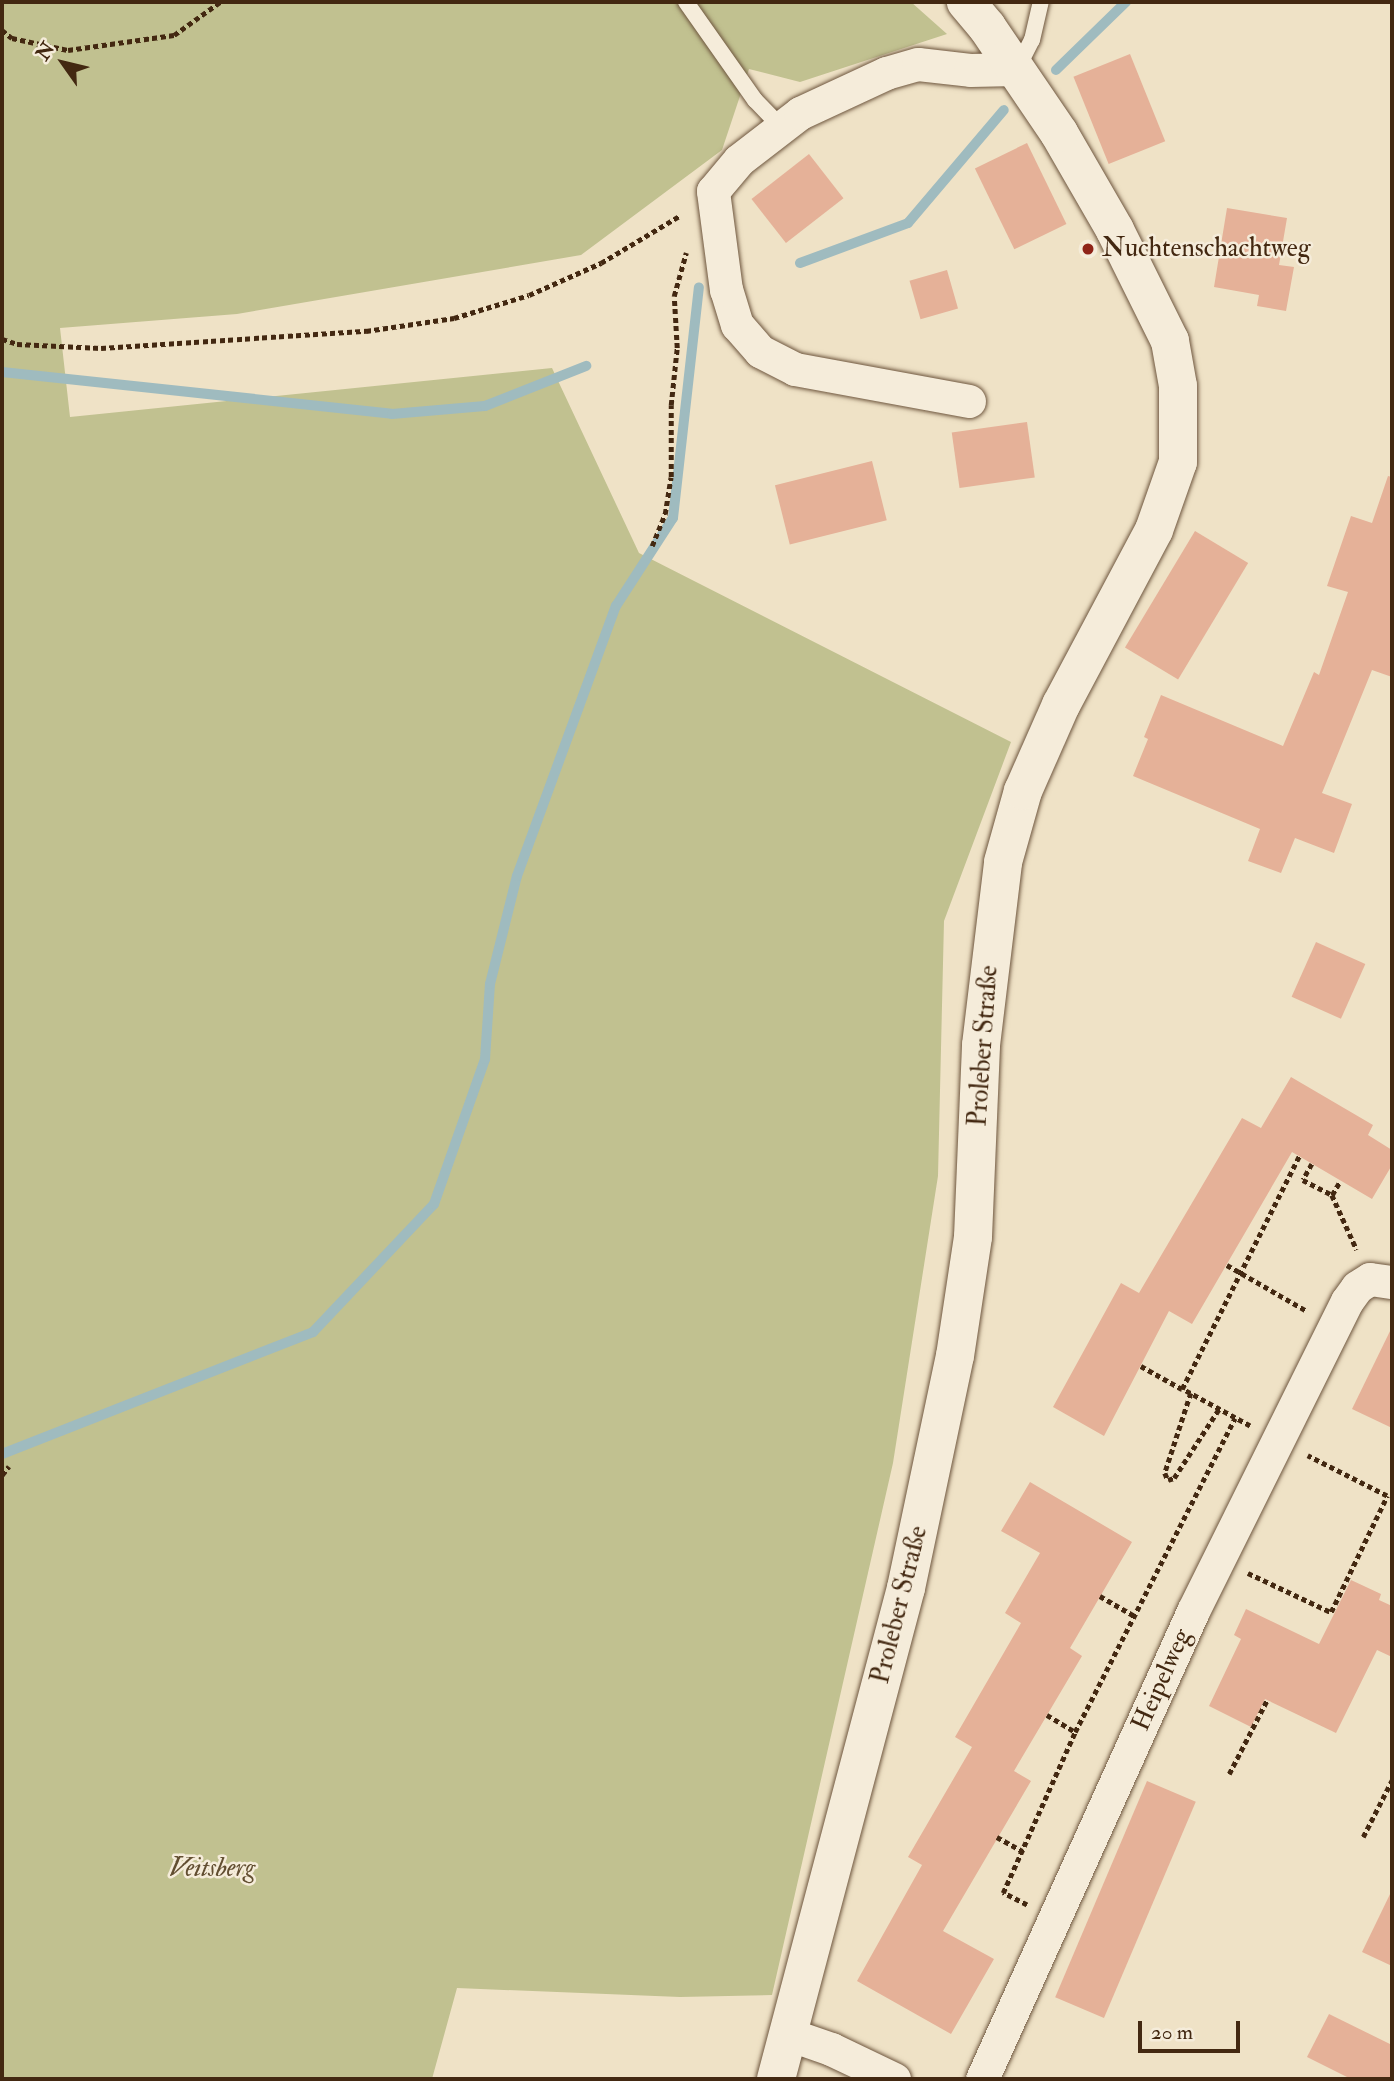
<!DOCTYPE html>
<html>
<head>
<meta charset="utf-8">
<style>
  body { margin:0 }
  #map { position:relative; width:1394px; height:2081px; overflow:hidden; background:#efe2c6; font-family:"IM FELL Double Pica",serif }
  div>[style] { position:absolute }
  .green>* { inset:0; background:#c1c190 }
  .stream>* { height:10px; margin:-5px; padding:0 5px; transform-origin:5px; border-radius:5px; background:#9fbbbf }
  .building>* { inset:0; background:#e5b198; transform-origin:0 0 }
  .path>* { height:4.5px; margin-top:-2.25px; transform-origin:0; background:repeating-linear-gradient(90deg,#432811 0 5px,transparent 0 8.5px) }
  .roads { filter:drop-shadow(0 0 2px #6e563e) drop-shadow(0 0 2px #6e563e) }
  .lane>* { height:16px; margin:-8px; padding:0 8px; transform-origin:8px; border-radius:8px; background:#f5ecda }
  .street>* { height:33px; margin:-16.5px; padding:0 16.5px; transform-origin:16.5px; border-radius:16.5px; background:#f5ecda }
  .secondary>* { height:38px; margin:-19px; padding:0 19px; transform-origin:19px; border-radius:19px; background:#f5ecda }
  .dots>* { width:19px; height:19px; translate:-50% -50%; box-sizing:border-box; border:4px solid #f5ecda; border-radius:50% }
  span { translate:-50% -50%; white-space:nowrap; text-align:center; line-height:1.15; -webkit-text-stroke:5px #f5ecda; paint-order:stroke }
  .poi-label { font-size:26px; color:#432811 }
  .left { translate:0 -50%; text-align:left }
  .street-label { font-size:26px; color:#432811 }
  .park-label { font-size:26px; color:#624e31; font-style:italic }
  .frame { position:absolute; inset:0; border:4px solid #432811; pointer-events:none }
  .north { position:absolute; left:28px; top:28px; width:70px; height:70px; -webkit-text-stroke:5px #f5ecda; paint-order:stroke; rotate:304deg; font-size:19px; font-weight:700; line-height:28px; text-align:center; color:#432811 }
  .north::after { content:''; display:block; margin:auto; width:24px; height:32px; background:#432811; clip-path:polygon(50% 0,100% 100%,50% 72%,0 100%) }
  .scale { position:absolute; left:1138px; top:2021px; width:102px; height:32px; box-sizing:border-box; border:4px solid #432811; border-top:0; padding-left:9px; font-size:21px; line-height:24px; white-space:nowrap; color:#432811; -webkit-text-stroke:5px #f5ecda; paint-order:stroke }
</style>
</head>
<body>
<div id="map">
  <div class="green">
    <i style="clip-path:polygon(2px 2px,911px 2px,947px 34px,800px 82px,749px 69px,722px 150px,581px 255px,237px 314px,60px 328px,70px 417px,552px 368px,639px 553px,1011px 742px,944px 921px,938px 1176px,893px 1463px,772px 1995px,680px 1997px,457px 1988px,432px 2079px,2px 2079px)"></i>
  </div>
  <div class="stream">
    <i style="left:1056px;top:70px;width:98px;rotate:-44.2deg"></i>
    <i style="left:800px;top:263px;width:115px;rotate:-20.3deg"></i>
    <i style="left:908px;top:223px;width:148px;rotate:-49.7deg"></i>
    <i style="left:2px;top:372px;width:392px;rotate:6.1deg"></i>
    <i style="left:392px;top:414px;width:93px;rotate:-4.9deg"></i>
    <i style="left:485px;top:406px;width:109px;rotate:-21.6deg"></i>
    <i style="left:2px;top:1454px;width:334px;rotate:-21.4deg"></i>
    <i style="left:313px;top:1332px;width:176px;rotate:-46.6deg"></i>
    <i style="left:434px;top:1204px;width:154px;rotate:-70.6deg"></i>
    <i style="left:485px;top:1059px;width:75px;rotate:-86.2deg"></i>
    <i style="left:490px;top:984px;width:111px;rotate:-76deg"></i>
    <i style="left:517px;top:876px;width:288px;rotate:-69.9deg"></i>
    <i style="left:616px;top:606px;width:105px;rotate:-57.1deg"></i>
    <i style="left:673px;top:518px;width:232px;rotate:-83.6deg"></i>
  </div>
  <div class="building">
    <i style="left:1130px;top:54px;width:94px;height:61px;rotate:68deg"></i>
    <i style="left:1027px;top:143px;width:90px;height:58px;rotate:64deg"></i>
    <i style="left:809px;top:154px;width:56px;height:73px;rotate:52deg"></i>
    <i style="clip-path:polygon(1227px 208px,1287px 218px,1279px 265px,1294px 267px,1286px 311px,1257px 306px,1259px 295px,1214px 287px)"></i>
    <i style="left:947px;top:270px;width:40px;height:39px;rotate:74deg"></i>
    <i style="left:1027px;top:422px;width:56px;height:76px;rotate:82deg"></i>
    <i style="left:872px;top:461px;width:61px;height:100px;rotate:76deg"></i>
    <i style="clip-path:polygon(1388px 476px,1392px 477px,1392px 677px,1372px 670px,1322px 793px,1352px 804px,1334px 853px,1295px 838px,1281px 873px,1248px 861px,1260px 829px,1133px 776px,1148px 739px,1144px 737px,1161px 695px,1283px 746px,1314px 672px,1319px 675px,1348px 592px,1327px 586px,1351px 516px,1372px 523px)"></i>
    <i style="left:1195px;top:531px;width:62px;height:136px;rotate:31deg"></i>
    <i style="left:1316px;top:942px;width:54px;height:60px;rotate:24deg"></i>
    <i style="clip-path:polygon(1291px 1077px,1373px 1125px,1368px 1135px,1392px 1150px,1392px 1165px,1372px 1199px,1292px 1152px,1192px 1324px,1169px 1311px,1104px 1436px,1053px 1407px,1121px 1283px,1139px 1293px,1242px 1118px,1261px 1128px)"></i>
    <i style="clip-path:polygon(1392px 1327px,1392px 1428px,1352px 1409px)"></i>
    <i style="clip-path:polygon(1030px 1482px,1132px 1542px,1070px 1648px,1082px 1656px,1014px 1771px,1031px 1781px,943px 1931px,994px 1959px,951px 2034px,857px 1981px,922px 1865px,908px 1857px,972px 1747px,955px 1737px,1021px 1623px,1005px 1613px,1040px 1553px,1001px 1531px)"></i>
    <i style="clip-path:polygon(1351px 1580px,1381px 1594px,1379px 1600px,1392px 1606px,1392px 1657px,1377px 1650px,1336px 1733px,1265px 1699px,1251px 1727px,1209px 1706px,1241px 1639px,1234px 1635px,1246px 1609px,1319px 1644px)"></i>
    <i style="left:1147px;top:1781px;width:53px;height:235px;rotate:23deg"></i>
    <i style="clip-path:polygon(1392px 1890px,1392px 1966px,1362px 1952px)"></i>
    <i style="clip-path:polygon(1329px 2014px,1392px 2045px,1392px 2079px,1351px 2079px,1307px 2057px)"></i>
  </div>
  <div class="path">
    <i style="left:2px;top:30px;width:13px;rotate:39deg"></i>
    <i style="left:12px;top:38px;width:57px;rotate:12.1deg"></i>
    <i style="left:68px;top:50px;width:107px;rotate:-8.1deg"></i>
    <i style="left:174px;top:35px;width:57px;rotate:-35.7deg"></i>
    <i style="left:2px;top:339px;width:16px;rotate:18deg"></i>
    <i style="left:17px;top:344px;width:84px;rotate:2.7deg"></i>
    <i style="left:101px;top:348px;width:266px;rotate:-3.7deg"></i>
    <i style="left:366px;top:331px;width:89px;rotate:-8.4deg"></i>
    <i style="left:454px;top:318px;width:78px;rotate:-17deg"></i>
    <i style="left:529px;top:295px;width:79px;rotate:-24deg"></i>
    <i style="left:601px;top:263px;width:93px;rotate:-31deg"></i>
    <i style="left:652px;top:546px;width:35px;rotate:-68deg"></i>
    <i style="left:665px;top:514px;width:37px;rotate:-81deg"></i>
    <i style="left:671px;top:477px;width:72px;rotate:-90deg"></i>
    <i style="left:671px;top:405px;width:57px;rotate:-84deg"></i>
    <i style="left:677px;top:348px;width:52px;rotate:-93.3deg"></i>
    <i style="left:674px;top:296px;width:45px;rotate:-74.4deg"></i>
    <i style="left:1312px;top:1164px;width:18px;rotate:119deg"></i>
    <i style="left:1303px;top:1180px;width:33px;rotate:27deg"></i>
    <i style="left:1332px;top:1195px;width:60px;rotate:65.6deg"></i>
    <i style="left:1332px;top:1195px;width:16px;rotate:-60deg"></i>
    <i style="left:1227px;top:1265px;width:92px;rotate:29.9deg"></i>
    <i style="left:1141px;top:1366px;width:47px;rotate:29.3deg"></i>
    <i style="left:1191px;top:1393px;width:84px;rotate:108deg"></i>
    <i style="left:1165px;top:1473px;width:8px;rotate:67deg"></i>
    <i style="left:1168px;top:1480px;width:6px;rotate:-18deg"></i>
    <i style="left:1174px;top:1478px;width:82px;rotate:-56.9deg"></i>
    <i style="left:1250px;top:1426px;width:77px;rotate:-151.4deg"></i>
    <i style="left:1182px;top:1389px;width:261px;rotate:-63.3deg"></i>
    <i style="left:2px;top:1475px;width:11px;rotate:-52deg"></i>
    <i style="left:1248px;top:1573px;width:92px;rotate:25.2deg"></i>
    <i style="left:1331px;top:1612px;width:129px;rotate:-64.2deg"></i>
    <i style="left:1387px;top:1496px;width:89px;rotate:-153.1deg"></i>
    <i style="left:1100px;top:1596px;width:39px;rotate:30deg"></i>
    <i style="left:1047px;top:1715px;width:33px;rotate:31deg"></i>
    <i style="left:1229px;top:1774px;width:83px;rotate:-62.8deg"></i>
    <i style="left:997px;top:1837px;width:29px;rotate:29deg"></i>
    <i style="left:1363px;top:1837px;width:64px;rotate:-63deg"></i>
    <i style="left:1027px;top:1905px;width:27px;rotate:-153deg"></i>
    <i style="left:1003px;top:1893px;width:176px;rotate:-65.9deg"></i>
    <i style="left:1075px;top:1732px;width:352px;rotate:-63deg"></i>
  </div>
  <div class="roads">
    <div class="lane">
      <i style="left:686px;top:2px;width:120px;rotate:54.9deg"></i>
      <i style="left:755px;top:100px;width:37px;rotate:46deg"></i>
      <i style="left:1017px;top:69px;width:33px;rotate:-63deg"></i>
      <i style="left:1032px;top:40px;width:39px;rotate:-77deg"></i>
    </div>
    <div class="street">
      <i style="left:969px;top:401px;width:177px;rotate:-169.6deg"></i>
      <i style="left:795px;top:369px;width:39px;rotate:-153deg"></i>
      <i style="left:760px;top:351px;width:35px;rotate:-131deg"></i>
      <i style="left:737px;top:325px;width:37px;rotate:-107deg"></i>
      <i style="left:726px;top:290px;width:100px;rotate:-97.5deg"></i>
      <i style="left:713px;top:191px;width:40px;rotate:-50deg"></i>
      <i style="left:739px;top:160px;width:77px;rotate:-37.6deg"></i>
      <i style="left:800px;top:113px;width:95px;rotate:-24.9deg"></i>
      <i style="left:886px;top:73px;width:33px;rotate:-16deg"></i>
      <i style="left:918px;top:64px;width:52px;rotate:6.6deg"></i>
      <i style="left:970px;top:70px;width:47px;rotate:-1.2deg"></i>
      <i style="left:788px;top:2034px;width:46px;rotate:19.2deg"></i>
      <i style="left:831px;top:2049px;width:70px;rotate:25.5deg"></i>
      <i style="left:982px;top:2079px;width:513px;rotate:-65.73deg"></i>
      <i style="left:1193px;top:1611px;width:346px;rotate:-63.6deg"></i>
      <i style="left:1347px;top:1301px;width:17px;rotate:-54deg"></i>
      <i style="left:1357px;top:1287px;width:15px;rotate:-32deg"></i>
      <i style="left:1370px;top:1279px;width:22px;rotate:8deg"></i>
    </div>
    <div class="secondary">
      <i style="left:776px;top:2079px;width:508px;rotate:-75.17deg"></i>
      <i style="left:906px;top:1588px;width:237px;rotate:-78.1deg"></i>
      <i style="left:955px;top:1356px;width:120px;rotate:-81.4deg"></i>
      <i style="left:973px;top:1237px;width:192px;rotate:-87.6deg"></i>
      <i style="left:981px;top:1045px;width:184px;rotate:-83.1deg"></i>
      <i style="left:1003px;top:862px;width:74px;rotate:-74.3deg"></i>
      <i style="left:1023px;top:791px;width:94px;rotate:-66.2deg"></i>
      <i style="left:1061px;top:705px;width:198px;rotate:-62deg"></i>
      <i style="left:1154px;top:530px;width:72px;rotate:-70.6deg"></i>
      <i style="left:1178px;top:462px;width:76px;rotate:-90deg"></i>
      <i style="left:1178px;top:386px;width:46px;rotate:-100.1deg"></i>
      <i style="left:1170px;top:341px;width:124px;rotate:-116.4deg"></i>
      <i style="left:1115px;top:230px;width:112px;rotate:-120deg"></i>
      <i style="left:1059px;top:133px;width:128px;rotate:-124.2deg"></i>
      <i style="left:987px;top:27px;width:33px;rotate:-130deg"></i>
    </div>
  </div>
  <div class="dots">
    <i style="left:1088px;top:249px;background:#8f2418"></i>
  </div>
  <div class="poi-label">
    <span class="left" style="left:1102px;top:249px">Nuchtenschachtweg</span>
  </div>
  <div class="street-label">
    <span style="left:984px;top:1046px;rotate:-86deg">Proleber Straße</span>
    <span style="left:900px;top:1605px;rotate:-76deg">Proleber Straße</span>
    <span style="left:1162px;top:1680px;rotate:-66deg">Heipelweg</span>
  </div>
  <div class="park-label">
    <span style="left:212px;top:1869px">Veitsberg</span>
  </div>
  <div class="frame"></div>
  <div class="north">N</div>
  <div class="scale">20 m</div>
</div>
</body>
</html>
